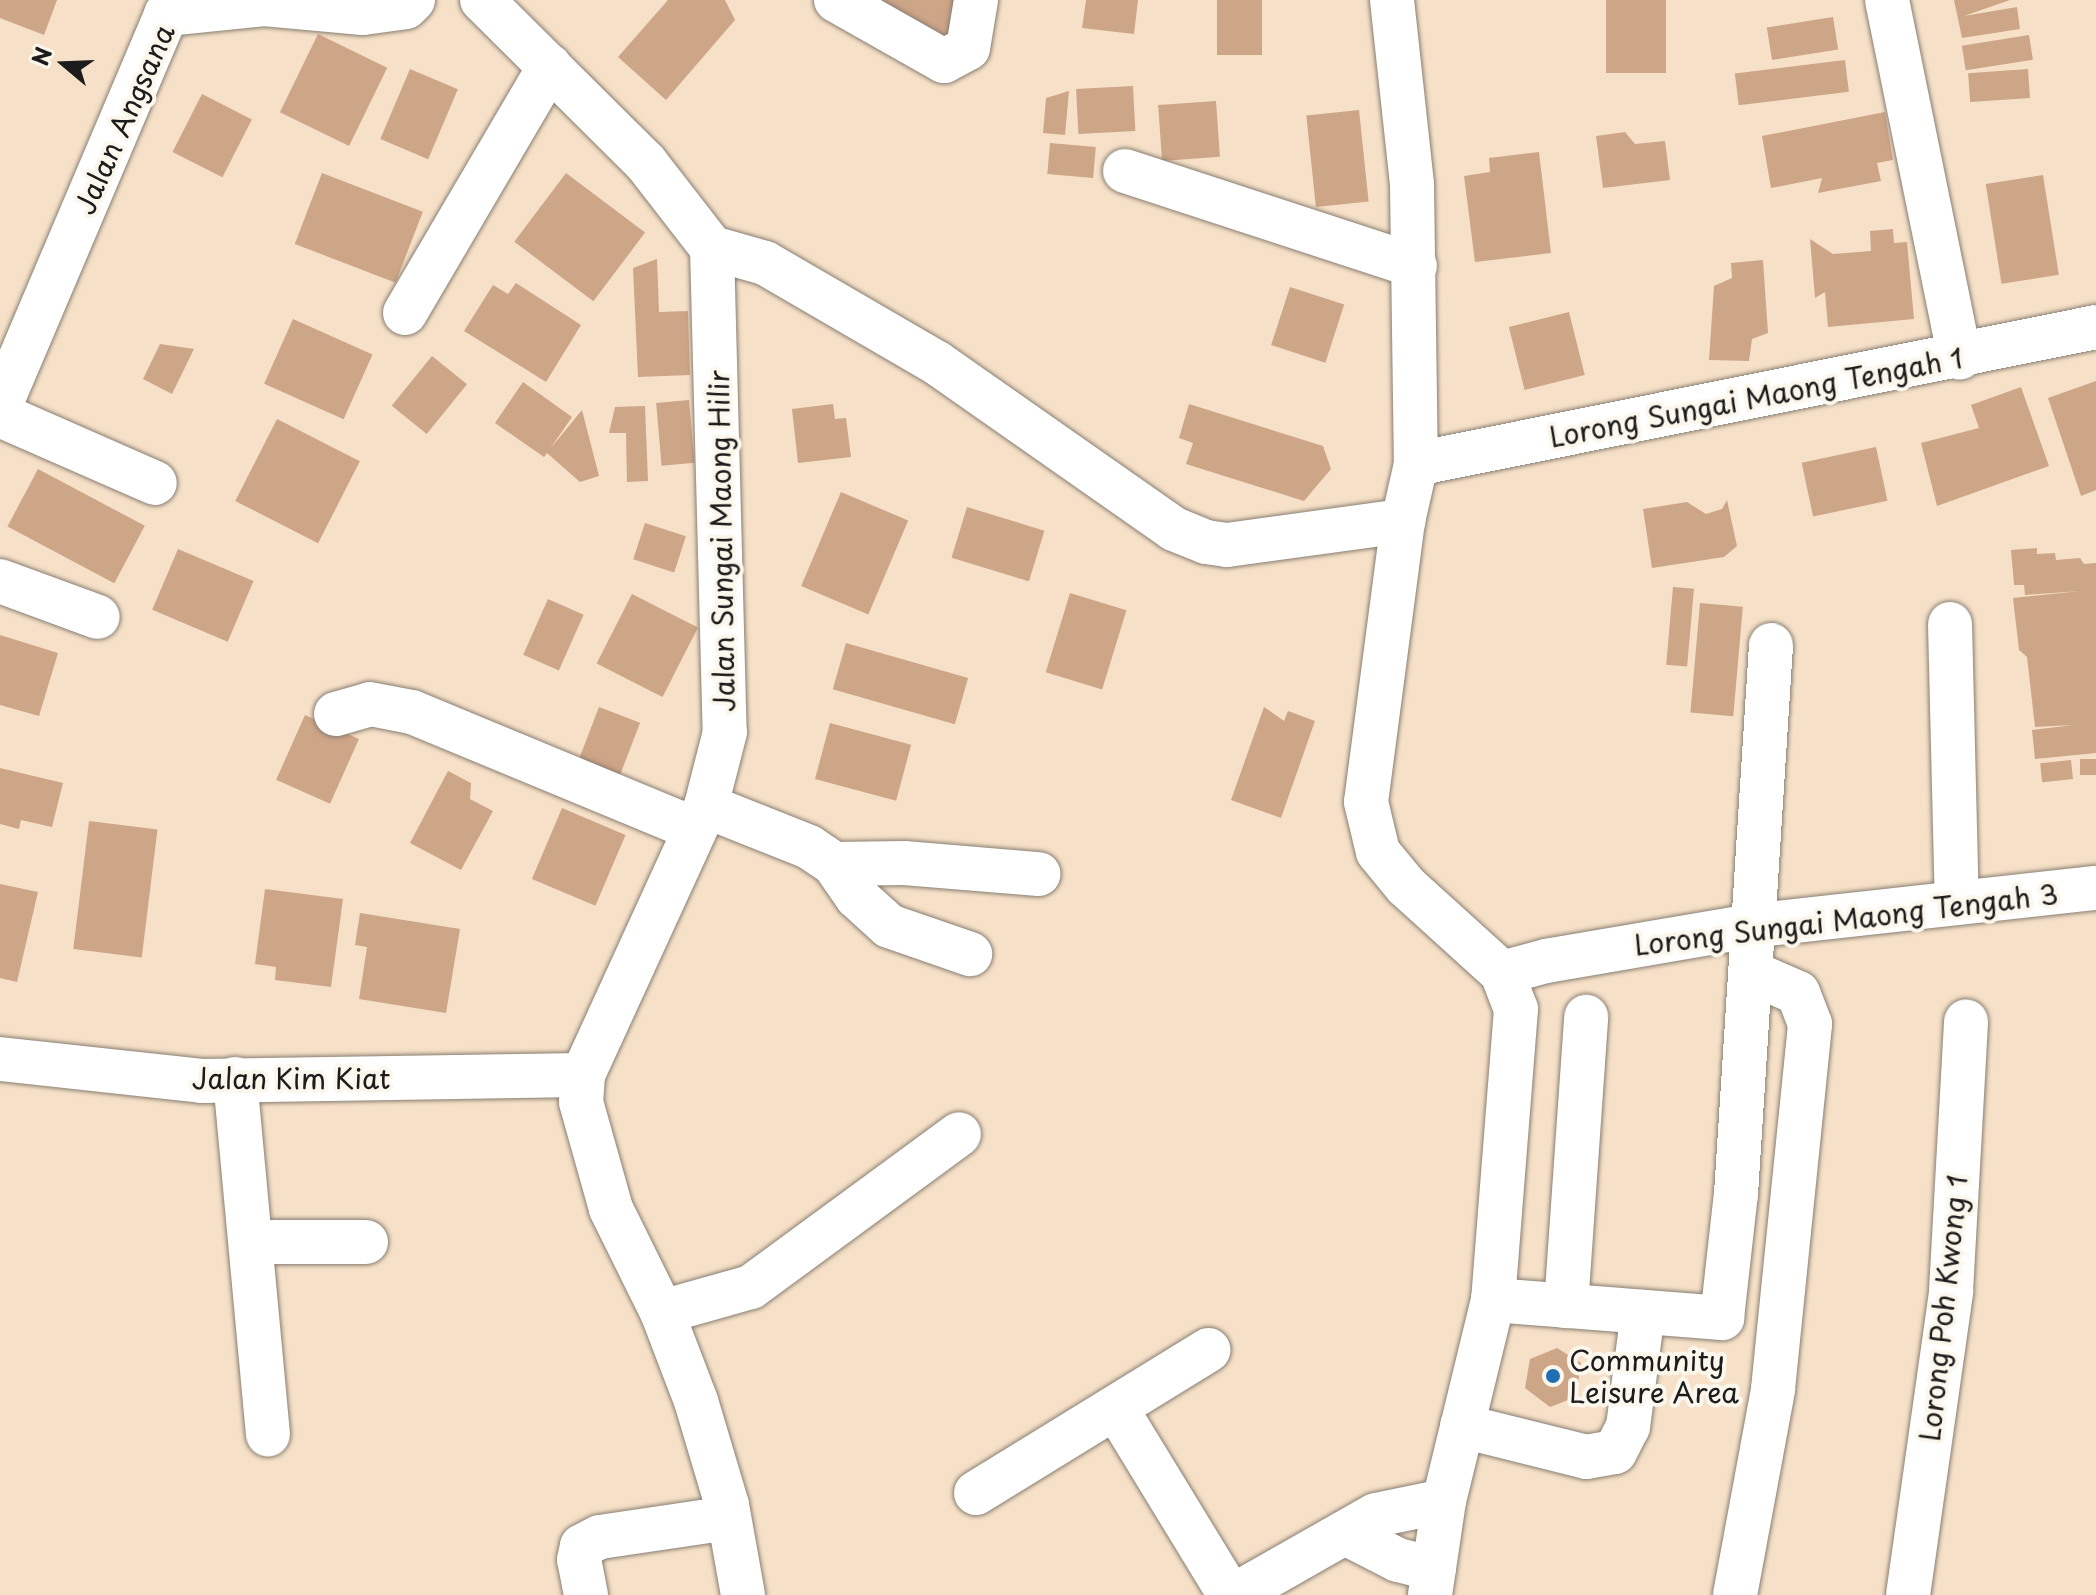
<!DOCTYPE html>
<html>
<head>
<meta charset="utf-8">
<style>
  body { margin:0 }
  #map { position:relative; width:2096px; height:1595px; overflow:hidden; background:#f6e1c8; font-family:"Playpen Sans",sans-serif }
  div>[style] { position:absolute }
  .building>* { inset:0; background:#cda587; transform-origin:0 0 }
  .roads { filter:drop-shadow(0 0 2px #897e72) drop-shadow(0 0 2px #897e72) }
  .minor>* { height:44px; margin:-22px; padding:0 22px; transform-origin:22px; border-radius:22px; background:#fff }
  .dots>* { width:22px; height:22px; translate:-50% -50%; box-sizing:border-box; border:4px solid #fbf7ec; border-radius:50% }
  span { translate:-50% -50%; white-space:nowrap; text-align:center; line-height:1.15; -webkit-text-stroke:8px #fbf7ec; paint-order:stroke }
  .street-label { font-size:28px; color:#1c1c1c }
  .poi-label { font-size:28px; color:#1c1c1c }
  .left { translate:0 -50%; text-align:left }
  .north { position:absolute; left:24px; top:24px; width:80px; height:80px; -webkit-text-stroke:6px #fbf7ec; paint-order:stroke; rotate:289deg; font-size:22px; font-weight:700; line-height:32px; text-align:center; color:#1c1c1c }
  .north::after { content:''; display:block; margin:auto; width:28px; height:36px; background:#1c1c1c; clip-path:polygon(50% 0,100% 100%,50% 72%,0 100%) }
</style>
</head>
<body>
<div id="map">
  <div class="building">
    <i style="clip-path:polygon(0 0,57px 0,44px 35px,0 18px)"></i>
    <i style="clip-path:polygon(668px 0,725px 0,735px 20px,666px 100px,618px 57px)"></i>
    <i style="clip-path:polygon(875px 0,955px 0,947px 48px)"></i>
    <i style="clip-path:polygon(1086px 0,1138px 0,1134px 34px,1082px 28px)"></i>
    <i style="left:1217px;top:0;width:45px;height:55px"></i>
    <i style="left:1606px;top:0;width:60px;height:73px"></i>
    <i style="clip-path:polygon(1954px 0,2010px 0,1964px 16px,2017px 7px,2020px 29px,1962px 38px)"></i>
    <i style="left:1833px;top:17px;width:33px;height:67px;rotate:81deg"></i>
    <i style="left:318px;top:34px;width:77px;height:87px;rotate:26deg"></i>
    <i style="left:2029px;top:35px;width:25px;height:68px;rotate:81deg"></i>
    <i style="left:1845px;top:60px;width:32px;height:111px;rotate:83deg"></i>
    <i style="left:410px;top:69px;width:52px;height:76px;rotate:23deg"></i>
    <i style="left:2028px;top:69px;width:29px;height:60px;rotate:86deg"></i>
    <i style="left:1133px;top:86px;width:45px;height:57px;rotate:87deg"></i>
    <i style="clip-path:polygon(1069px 91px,1065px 135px,1043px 133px,1046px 98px)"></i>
    <i style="left:202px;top:94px;width:56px;height:65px;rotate:27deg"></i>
    <i style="left:1216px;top:101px;width:56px;height:58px;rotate:86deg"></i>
    <i style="left:1359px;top:110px;width:92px;height:53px;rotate:84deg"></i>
    <i style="clip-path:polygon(1885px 112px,1893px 160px,1877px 163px,1881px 181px,1818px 193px,1822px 178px,1771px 188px,1762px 136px)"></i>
    <i style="clip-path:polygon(1625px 132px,1635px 144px,1665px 141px,1670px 180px,1603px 188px,1596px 136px)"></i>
    <i style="left:1050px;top:143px;width:46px;height:31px;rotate:5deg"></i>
    <i style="clip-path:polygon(1539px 152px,1551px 253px,1475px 262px,1464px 176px,1490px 172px,1489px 158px)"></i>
    <i style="left:322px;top:173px;width:108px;height:76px;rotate:21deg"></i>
    <i style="left:566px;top:173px;width:99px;height:86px;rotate:37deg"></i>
    <i style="left:2043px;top:175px;width:101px;height:58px;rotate:81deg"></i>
    <i style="clip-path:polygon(1893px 229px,1894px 243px,1907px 242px,1914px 319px,1828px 327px,1825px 292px,1815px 298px,1810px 239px,1833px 254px,1871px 251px,1870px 231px)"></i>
    <i style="clip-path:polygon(657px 259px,659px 312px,688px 311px,690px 375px,638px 377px,633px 268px)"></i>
    <i style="clip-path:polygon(1763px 260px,1768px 333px,1752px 339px,1749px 361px,1709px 360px,1714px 286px,1732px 278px,1731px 263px)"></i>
    <i style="clip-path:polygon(516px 283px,581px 325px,546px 382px,464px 331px,493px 285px,508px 294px)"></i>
    <i style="left:1290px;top:287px;width:57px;height:61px;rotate:18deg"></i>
    <i style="left:1569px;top:312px;width:65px;height:62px;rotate:76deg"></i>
    <i style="left:293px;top:319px;width:87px;height:71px;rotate:24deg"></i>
    <i style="clip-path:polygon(160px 344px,194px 349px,172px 394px,143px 379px)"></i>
    <i style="left:432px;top:356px;width:45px;height:64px;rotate:39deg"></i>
    <i style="clip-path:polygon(2096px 381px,2096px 490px,2081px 496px,2048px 398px)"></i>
    <i style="clip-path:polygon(523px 382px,572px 417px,550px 449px,582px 410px,599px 476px,580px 482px,547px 453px,544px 457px,495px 423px)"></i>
    <i style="clip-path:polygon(2021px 387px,2049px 466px,1937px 506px,1921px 443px,1979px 428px,1971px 405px)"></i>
    <i style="left:689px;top:400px;width:63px;height:33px;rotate:85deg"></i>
    <i style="clip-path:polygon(833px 404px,835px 419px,846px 418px,851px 457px,798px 463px,792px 409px)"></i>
    <i style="clip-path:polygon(1189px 404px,1323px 446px,1331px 469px,1304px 501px,1186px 464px,1193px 443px,1179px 438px)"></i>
    <i style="clip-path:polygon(645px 406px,648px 481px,627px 482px,626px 433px,609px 433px,615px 407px)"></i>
    <i style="left:277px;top:419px;width:93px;height:92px;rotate:27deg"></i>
    <i style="left:1876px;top:447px;width:55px;height:76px;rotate:78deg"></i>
    <i style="left:38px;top:469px;width:121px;height:65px;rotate:28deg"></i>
    <i style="left:841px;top:492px;width:73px;height:102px;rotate:23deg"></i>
    <i style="clip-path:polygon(1727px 500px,1737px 546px,1724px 557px,1652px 568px,1643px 509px,1687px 502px,1706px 514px,1722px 509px)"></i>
    <i style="left:967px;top:507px;width:81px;height:53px;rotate:17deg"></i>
    <i style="left:645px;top:523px;width:43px;height:38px;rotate:18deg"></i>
    <i style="clip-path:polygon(2037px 548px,2037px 554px,2055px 553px,2056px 560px,2080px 558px,2084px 564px,2096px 563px,2096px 753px,2035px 759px,2032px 730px,2073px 725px,2035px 727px,2027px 657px,2019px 650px,2013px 598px,2081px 591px,2025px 595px,2024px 585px,2014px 585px,2011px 550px)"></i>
    <i style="left:178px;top:549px;width:82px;height:66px;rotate:23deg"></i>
    <i style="left:1673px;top:587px;width:21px;height:78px;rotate:5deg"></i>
    <i style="left:1070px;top:593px;width:59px;height:83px;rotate:17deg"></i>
    <i style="left:632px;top:594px;width:74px;height:78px;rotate:27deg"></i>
    <i style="left:548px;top:599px;width:39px;height:61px;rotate:24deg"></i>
    <i style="left:1700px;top:603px;width:43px;height:110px;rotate:5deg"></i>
    <i style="clip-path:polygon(0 635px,58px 653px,39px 716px,0 705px)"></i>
    <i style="left:846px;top:643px;width:127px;height:48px;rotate:16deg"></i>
    <i style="left:599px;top:707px;width:44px;height:67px;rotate:21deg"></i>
    <i style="clip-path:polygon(1264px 707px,1284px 721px,1288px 711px,1315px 721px,1281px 818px,1231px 800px)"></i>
    <i style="left:305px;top:715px;width:59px;height:71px;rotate:24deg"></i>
    <i style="left:830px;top:723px;width:84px;height:58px;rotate:15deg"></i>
    <i style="left:2096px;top:759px;width:16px;height:16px;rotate:90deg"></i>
    <i style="left:2071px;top:760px;width:19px;height:31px;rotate:84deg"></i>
    <i style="clip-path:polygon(0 768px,63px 783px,52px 827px,21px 820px,19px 829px,0 824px)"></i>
    <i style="clip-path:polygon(448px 771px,471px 783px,470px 799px,493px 811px,461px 870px,410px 843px)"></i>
    <i style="left:562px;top:808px;width:69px;height:77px;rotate:23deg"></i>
    <i style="left:89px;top:821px;width:69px;height:129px;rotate:7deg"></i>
    <i style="clip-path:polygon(0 884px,38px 892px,17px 982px,0 978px)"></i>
    <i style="clip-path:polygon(265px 889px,343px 899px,331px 987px,275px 980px,276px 967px,255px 964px)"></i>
    <i style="clip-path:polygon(360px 913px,460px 929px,446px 1013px,359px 999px,367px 947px,355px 945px)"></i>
    <i style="clip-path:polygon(1557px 1348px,1581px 1363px,1576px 1397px,1550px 1407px,1525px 1388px,1530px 1359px)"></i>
  </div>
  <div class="roads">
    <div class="minor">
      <i style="left:482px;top:0;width:231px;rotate:44.8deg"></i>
      <i style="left:646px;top:163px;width:108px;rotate:52.2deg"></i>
      <i style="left:712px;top:248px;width:484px;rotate:88.5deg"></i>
      <i style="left:725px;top:732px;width:76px;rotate:104.4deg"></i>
      <i style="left:706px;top:806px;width:296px;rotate:114.6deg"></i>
      <i style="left:583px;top:1075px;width:27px;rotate:94deg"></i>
      <i style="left:581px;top:1102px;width:111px;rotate:74.3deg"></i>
      <i style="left:611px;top:1209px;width:115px;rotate:63.7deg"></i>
      <i style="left:662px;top:1312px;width:95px;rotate:69.1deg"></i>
      <i style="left:696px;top:1401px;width:109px;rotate:73.4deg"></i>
      <i style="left:727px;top:1505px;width:91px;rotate:79.9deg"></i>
      <i style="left:836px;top:0;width:124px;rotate:29.5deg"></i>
      <i style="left:944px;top:61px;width:27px;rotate:-28deg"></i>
      <i style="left:968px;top:48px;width:49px;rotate:-80.5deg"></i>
      <i style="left:1392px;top:0;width:186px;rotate:83.8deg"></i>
      <i style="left:1412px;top:185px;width:279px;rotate:89.2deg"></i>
      <i style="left:1416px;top:464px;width:58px;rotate:102.8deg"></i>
      <i style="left:1403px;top:521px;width:283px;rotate:97.5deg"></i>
      <i style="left:1366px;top:802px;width:51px;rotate:76.5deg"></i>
      <i style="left:1378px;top:852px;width:44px;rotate:50.5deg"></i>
      <i style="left:1406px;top:886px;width:130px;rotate:42.2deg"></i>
      <i style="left:1502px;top:973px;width:39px;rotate:69deg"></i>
      <i style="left:1516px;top:1009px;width:292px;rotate:94.5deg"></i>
      <i style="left:1493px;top:1300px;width:207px;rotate:103.7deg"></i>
      <i style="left:1444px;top:1501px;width:95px;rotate:98.5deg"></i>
      <i style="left:1887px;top:0;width:365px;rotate:78.5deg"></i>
      <i style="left:1125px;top:171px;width:305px;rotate:18.1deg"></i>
      <i style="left:712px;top:248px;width:55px;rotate:15.8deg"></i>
      <i style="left:765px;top:263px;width:199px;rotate:30.2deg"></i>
      <i style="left:937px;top:363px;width:289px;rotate:35deg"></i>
      <i style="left:1174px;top:529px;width:35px;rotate:22deg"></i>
      <i style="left:1206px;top:542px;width:21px;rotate:8deg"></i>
      <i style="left:1227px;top:545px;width:178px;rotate:-7.8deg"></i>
      <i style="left:405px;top:313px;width:286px;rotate:-59.6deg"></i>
      <i style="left:0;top:406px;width:426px;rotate:-67deg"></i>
      <i style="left:166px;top:14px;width:99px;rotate:-5.8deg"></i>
      <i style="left:264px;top:4px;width:99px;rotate:5.2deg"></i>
      <i style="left:363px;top:13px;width:43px;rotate:-7.9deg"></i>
      <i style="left:406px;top:7px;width:10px;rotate:-45deg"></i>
      <i style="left:0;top:415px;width:169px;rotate:23.7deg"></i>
      <i style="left:1416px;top:464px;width:694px;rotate:-11.39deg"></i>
      <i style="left:0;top:581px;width:104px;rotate:20.2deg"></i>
      <i style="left:1950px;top:624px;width:279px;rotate:88.6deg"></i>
      <i style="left:336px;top:714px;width:35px;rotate:-16deg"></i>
      <i style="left:370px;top:704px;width:43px;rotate:10.8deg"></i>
      <i style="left:412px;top:712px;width:305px;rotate:22.5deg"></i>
      <i style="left:706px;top:806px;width:111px;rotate:21.7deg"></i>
      <i style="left:809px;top:847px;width:30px;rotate:34deg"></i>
      <i style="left:834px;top:864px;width:40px;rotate:55.1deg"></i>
      <i style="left:857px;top:897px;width:43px;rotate:42.2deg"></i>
      <i style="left:889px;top:926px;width:86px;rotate:19.1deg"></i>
      <i style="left:834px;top:864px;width:70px;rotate:-0.8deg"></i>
      <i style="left:904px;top:863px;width:135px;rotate:4.7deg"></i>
      <i style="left:1502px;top:973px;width:46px;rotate:-15.3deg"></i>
      <i style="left:1546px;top:961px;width:207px;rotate:-9.7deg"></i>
      <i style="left:1750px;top:926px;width:348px;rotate:-6.3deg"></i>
      <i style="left:0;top:1059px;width:203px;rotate:6.2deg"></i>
      <i style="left:202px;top:1081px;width:381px;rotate:-0.9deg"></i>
      <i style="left:235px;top:1079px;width:357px;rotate:84.7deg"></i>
      <i style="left:251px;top:1242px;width:115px"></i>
      <i style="left:1493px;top:1300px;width:230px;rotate:4.5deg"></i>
      <i style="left:1722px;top:1318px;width:125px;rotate:-83.6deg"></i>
      <i style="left:1736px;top:1194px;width:550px;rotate:-86.35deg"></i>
      <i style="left:1566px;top:1306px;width:290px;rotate:-86deg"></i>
      <i style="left:662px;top:1312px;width:92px;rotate:-15.7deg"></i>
      <i style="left:751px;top:1287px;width:258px;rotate:-36.3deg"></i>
      <i style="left:1117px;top:1410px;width:217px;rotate:58.6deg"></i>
      <i style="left:1462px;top:1426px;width:128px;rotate:14deg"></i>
      <i style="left:1586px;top:1457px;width:29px;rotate:-10deg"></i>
      <i style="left:1615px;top:1452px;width:28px;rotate:-63deg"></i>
      <i style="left:1628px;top:1427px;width:116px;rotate:-82.6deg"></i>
      <i style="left:976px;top:1493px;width:273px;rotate:-31.6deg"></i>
      <i style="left:1345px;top:1533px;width:59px;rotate:27deg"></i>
      <i style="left:1398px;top:1560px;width:37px;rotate:14deg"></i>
      <i style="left:586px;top:1595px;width:36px;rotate:-101deg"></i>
      <i style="left:579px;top:1560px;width:14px;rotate:-78deg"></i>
      <i style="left:582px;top:1546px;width:20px;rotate:-27deg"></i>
      <i style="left:600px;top:1537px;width:130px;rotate:-8.4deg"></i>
      <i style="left:1235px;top:1595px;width:162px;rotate:-29.6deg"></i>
      <i style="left:1376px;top:1515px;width:69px;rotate:-11.6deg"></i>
      <i style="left:1735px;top:1595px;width:209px;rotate:-79.5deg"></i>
      <i style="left:1773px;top:1389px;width:367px;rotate:-84.2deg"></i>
      <i style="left:1810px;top:1024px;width:33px;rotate:-111deg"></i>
      <i style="left:1798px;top:993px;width:52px;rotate:-156.4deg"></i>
      <i style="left:1908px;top:1595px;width:307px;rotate:-81.9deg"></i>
      <i style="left:1951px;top:1291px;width:270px;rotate:-86.8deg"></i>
    </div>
  </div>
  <div class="dots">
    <i style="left:1553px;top:1376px;background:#1f6fb2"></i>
  </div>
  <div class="street-label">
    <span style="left:124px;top:119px;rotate:-66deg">Jalan Angsana</span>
    <span style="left:1756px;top:397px;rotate:-11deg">Lorong Sungai Maong Tengah 1</span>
    <span style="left:721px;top:541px;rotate:-91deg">Jalan Sungai Maong Hilir</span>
    <span style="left:1846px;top:919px;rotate:-7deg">Lorong Sungai Maong Tengah 3</span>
    <span style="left:291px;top:1078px">Jalan Kim Kiat</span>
    <span style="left:1943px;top:1308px;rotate:-84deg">Lorong Poh Kwong 1</span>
  </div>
  <div class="poi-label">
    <span class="left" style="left:1569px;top:1376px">Community<br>Leisure Area</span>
  </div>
  <div class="north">N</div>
</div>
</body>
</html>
